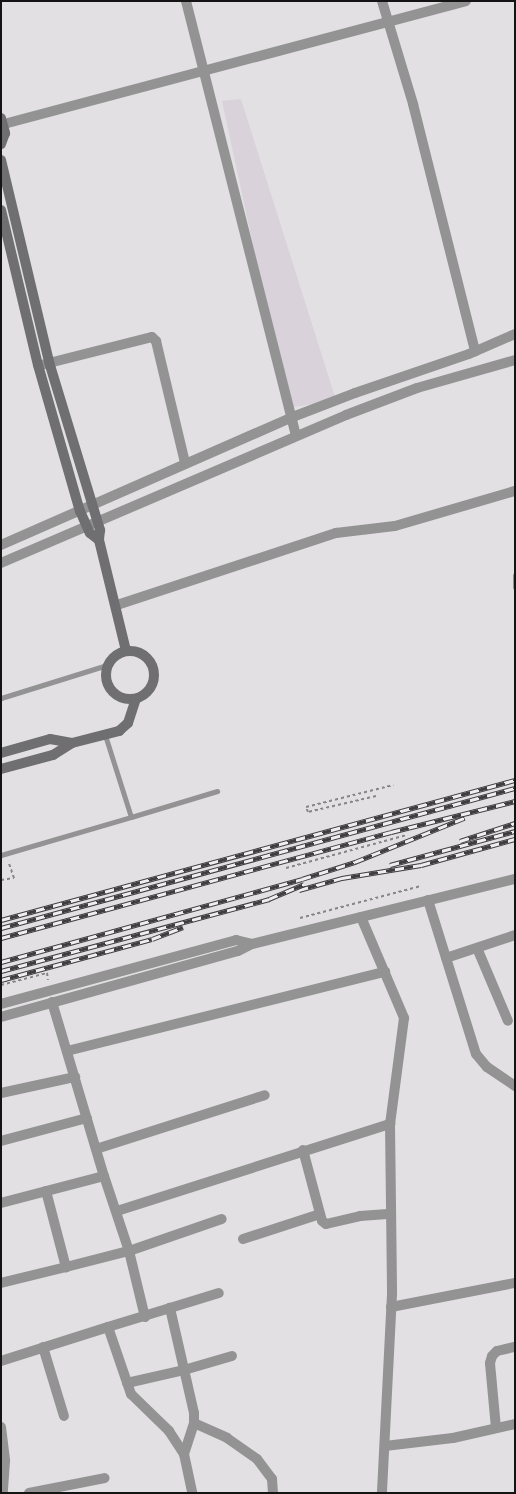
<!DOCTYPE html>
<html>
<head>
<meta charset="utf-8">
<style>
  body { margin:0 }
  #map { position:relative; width:516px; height:1494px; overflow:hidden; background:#e2e0e3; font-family:"DM Sans",sans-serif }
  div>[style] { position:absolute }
  .built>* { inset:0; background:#d9d2da }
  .path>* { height:2px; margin-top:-1px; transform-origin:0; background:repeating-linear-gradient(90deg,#878588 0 3px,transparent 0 6px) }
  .lane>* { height:5px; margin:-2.5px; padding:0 2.5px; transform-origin:2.5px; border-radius:2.5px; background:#949394 }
  .street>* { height:10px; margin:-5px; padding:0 5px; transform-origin:5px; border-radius:5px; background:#949394 }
  .secondary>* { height:10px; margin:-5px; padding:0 5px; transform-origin:5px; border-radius:5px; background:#6f6e70 }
  .secondary>.ring { margin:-5px; padding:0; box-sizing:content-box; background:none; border:10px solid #6f6e70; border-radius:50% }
  .rail>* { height:4.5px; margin-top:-2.25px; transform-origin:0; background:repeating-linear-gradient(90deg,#f0edf0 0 9px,#3f3e3f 0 18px); box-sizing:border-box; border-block:1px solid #3f3e3f }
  span { translate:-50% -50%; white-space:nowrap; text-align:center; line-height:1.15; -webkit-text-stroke:3.5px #f0edf0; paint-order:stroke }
  .frame { position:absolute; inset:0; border:2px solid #151415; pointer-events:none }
</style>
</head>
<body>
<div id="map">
  <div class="built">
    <i style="clip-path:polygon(241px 99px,336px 400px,288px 408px,222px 101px)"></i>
  </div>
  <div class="path">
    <i style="left:376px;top:796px;width:70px;rotate:166.8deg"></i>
    <i style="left:308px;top:812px;width:5px;rotate:-112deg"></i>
    <i style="left:306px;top:807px;width:90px;rotate:-14.2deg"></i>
    <i style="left:286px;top:868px;width:125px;rotate:-15.3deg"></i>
    <i style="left:1px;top:880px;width:13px;rotate:-9deg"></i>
    <i style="left:14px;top:878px;width:18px;rotate:-109deg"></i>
    <i style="left:300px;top:918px;width:125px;rotate:-14.8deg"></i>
    <i style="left:1px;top:985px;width:48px;rotate:-14.6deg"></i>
    <i style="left:47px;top:973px;width:7px;rotate:82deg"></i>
  </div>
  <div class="lane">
    <i style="left:515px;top:575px;width:12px;rotate:90deg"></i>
    <i style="left:1px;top:698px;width:111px;rotate:-17.3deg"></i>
    <i style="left:131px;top:817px;width:90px;rotate:-16.8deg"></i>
    <i style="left:1px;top:855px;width:135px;rotate:-16.3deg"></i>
    <i style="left:131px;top:817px;width:86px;rotate:-107.6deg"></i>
  </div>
  <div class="street">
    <i style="left:186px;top:1px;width:448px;rotate:75.8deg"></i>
    <i style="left:382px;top:1px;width:108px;rotate:73.2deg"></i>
    <i style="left:413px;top:104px;width:255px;rotate:75.9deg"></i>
    <i style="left:4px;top:124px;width:478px;rotate:-14.9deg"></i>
    <i style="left:41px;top:365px;width:114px;rotate:-14.2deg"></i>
    <i style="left:152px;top:337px;width:6px;rotate:45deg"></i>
    <i style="left:156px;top:341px;width:125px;rotate:76.6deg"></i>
    <i style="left:1px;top:545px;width:316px;rotate:-23.7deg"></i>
    <i style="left:290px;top:418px;width:70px;rotate:-21deg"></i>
    <i style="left:355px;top:393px;width:120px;rotate:-18.9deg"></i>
    <i style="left:469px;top:354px;width:50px;rotate:-23.5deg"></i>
    <i style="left:1px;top:563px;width:375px;rotate:-23.2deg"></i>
    <i style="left:346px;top:415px;width:76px;rotate:-20.8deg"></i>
    <i style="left:417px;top:388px;width:102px;rotate:-15.9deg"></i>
    <i style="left:117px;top:605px;width:231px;rotate:-18.2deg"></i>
    <i style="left:336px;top:533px;width:59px;rotate:-6.8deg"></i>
    <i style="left:395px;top:526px;width:125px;rotate:-16.3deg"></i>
    <i style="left:428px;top:900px;width:161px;rotate:72.7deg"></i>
    <i style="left:476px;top:1054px;width:17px;rotate:50deg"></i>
    <i style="left:487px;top:1067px;width:34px;rotate:34deg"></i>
    <i style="left:361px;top:917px;width:110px;rotate:66.9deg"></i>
    <i style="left:404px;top:1018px;width:107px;rotate:97.5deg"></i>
    <i style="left:390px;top:1124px;width:170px;rotate:89.3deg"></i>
    <i style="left:392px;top:1294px;width:199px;rotate:92.9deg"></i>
    <i style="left:477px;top:948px;width:79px;rotate:67deg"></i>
    <i style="left:446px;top:958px;width:73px;rotate:-18.4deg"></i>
    <i style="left:52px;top:1002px;width:182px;rotate:73.4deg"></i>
    <i style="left:104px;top:1176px;width:79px;rotate:71.6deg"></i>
    <i style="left:129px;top:1251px;width:68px;rotate:76.4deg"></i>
    <i style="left:1px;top:1004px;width:244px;rotate:-15.2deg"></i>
    <i style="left:236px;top:940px;width:16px;rotate:14deg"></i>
    <i style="left:1px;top:1017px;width:246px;rotate:-15.6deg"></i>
    <i style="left:238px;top:951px;width:16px;rotate:-27deg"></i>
    <i style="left:252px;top:944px;width:271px;rotate:-13.9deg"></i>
    <i style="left:67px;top:1051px;width:328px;rotate:-14deg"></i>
    <i style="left:1px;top:1093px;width:76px;rotate:-12.2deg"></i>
    <i style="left:1px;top:1141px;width:89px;rotate:-15deg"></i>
    <i style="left:96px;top:1149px;width:177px;rotate:-17.7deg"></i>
    <i style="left:303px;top:1150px;width:73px;rotate:75deg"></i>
    <i style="left:322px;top:1221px;width:5px;rotate:37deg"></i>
    <i style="left:326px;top:1224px;width:35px;rotate:-13deg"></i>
    <i style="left:360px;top:1216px;width:31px;rotate:-4deg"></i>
    <i style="left:46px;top:1191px;width:79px;rotate:75.3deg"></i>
    <i style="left:66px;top:1267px;width:65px;rotate:-14.3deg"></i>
    <i style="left:129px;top:1251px;width:98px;rotate:-19deg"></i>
    <i style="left:1px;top:1203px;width:106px;rotate:-14.7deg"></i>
    <i style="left:117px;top:1211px;width:287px;rotate:-17.7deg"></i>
    <i style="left:243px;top:1239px;width:81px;rotate:-18deg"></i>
    <i style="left:1px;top:1283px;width:67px;rotate:-13.8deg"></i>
    <i style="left:391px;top:1307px;width:126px;rotate:-11deg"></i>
    <i style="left:170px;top:1308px;width:51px;rotate:-17deg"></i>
    <i style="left:43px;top:1347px;width:72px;rotate:73.1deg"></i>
    <i style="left:1px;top:1361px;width:112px;rotate:-17.6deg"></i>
    <i style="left:127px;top:1383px;width:58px;rotate:-12.8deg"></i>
    <i style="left:184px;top:1370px;width:50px;rotate:-16.3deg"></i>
    <i style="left:194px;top:1423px;width:36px;rotate:24deg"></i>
    <i style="left:227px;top:1438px;width:37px;rotate:35deg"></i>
    <i style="left:257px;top:1459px;width:25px;rotate:53deg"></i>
    <i style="left:272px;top:1479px;width:14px;rotate:86deg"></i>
    <i style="left:1px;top:1427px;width:34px;rotate:83deg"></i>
    <i style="left:5px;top:1461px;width:32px;rotate:94deg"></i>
    <i style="left:496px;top:1428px;width:65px;rotate:-95.3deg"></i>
    <i style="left:490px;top:1363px;width:7px;rotate:-74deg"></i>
    <i style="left:492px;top:1356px;width:7px;rotate:-45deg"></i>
    <i style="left:497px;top:1351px;width:18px;rotate:-13deg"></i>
    <i style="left:385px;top:1446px;width:68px;rotate:-6.7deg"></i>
    <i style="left:453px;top:1438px;width:64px;rotate:-12.7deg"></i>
    <i style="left:184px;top:1454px;width:33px;rotate:-72deg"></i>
    <i style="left:194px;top:1423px;width:10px;rotate:-90deg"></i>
    <i style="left:194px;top:1413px;width:108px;rotate:-102.9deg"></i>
    <i style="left:170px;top:1308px;width:65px;rotate:163deg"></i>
    <i style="left:108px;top:1327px;width:71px;rotate:71.1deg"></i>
    <i style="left:131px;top:1394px;width:53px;rotate:44.2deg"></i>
    <i style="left:169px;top:1431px;width:27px;rotate:57deg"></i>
    <i style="left:184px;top:1454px;width:40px;rotate:78deg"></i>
    <i style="left:29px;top:1493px;width:77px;rotate:-11.2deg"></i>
  </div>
  <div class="secondary">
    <i style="left:1px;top:118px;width:16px;rotate:75deg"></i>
    <i style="left:5px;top:133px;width:12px;rotate:110deg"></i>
    <i style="left:1px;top:160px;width:208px;rotate:76.6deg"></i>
    <i style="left:49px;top:362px;width:176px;rotate:73.1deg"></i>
    <i style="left:100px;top:530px;width:10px;rotate:96deg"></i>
    <i style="left:99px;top:540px;width:114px;rotate:76.3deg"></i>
    <i style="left:1px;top:210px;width:159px;rotate:76.6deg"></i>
    <i style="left:38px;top:365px;width:152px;rotate:74deg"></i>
    <i style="left:80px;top:511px;width:24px;rotate:66deg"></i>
    <i style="left:90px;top:533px;width:11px;rotate:38deg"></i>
    <i class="ring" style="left:106px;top:651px;width:38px;height:38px"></i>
    <i style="left:1px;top:753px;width:51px;rotate:-15.9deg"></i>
    <i style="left:50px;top:739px;width:22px;rotate:10deg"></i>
    <i style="left:1px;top:769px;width:54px;rotate:-15.1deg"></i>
    <i style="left:53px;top:755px;width:22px;rotate:-32deg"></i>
    <i style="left:72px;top:743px;width:49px;rotate:-14.3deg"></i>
    <i style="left:119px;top:731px;width:12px;rotate:-42deg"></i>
    <i style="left:128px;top:723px;width:25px;rotate:-72deg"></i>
  </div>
  <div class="rail">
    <i style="left:460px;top:841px;width:58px;rotate:-18.1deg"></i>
    <i style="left:390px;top:865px;width:130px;rotate:-15.2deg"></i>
    <i style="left:299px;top:890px;width:45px;rotate:-15.6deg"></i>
    <i style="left:342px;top:878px;width:80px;rotate:-9.3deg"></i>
    <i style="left:421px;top:865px;width:98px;rotate:-15.5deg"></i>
    <i style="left:1px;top:920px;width:533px;rotate:-15.24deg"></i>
    <i style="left:1px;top:928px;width:533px;rotate:-15.24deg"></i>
    <i style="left:1px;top:938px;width:404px;rotate:-15.2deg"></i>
    <i style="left:391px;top:832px;width:128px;rotate:-14deg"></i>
    <i style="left:1px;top:962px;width:312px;rotate:-15.4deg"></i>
    <i style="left:302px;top:879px;width:56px;rotate:-17.8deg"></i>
    <i style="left:355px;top:862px;width:118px;rotate:-22deg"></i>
    <i style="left:1px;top:971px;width:278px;rotate:-15deg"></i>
    <i style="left:269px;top:899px;width:38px;rotate:-23deg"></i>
    <i style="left:1px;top:980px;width:156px;rotate:-15.2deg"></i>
    <i style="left:152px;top:939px;width:33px;rotate:-21deg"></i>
  </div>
  <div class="frame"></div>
</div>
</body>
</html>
